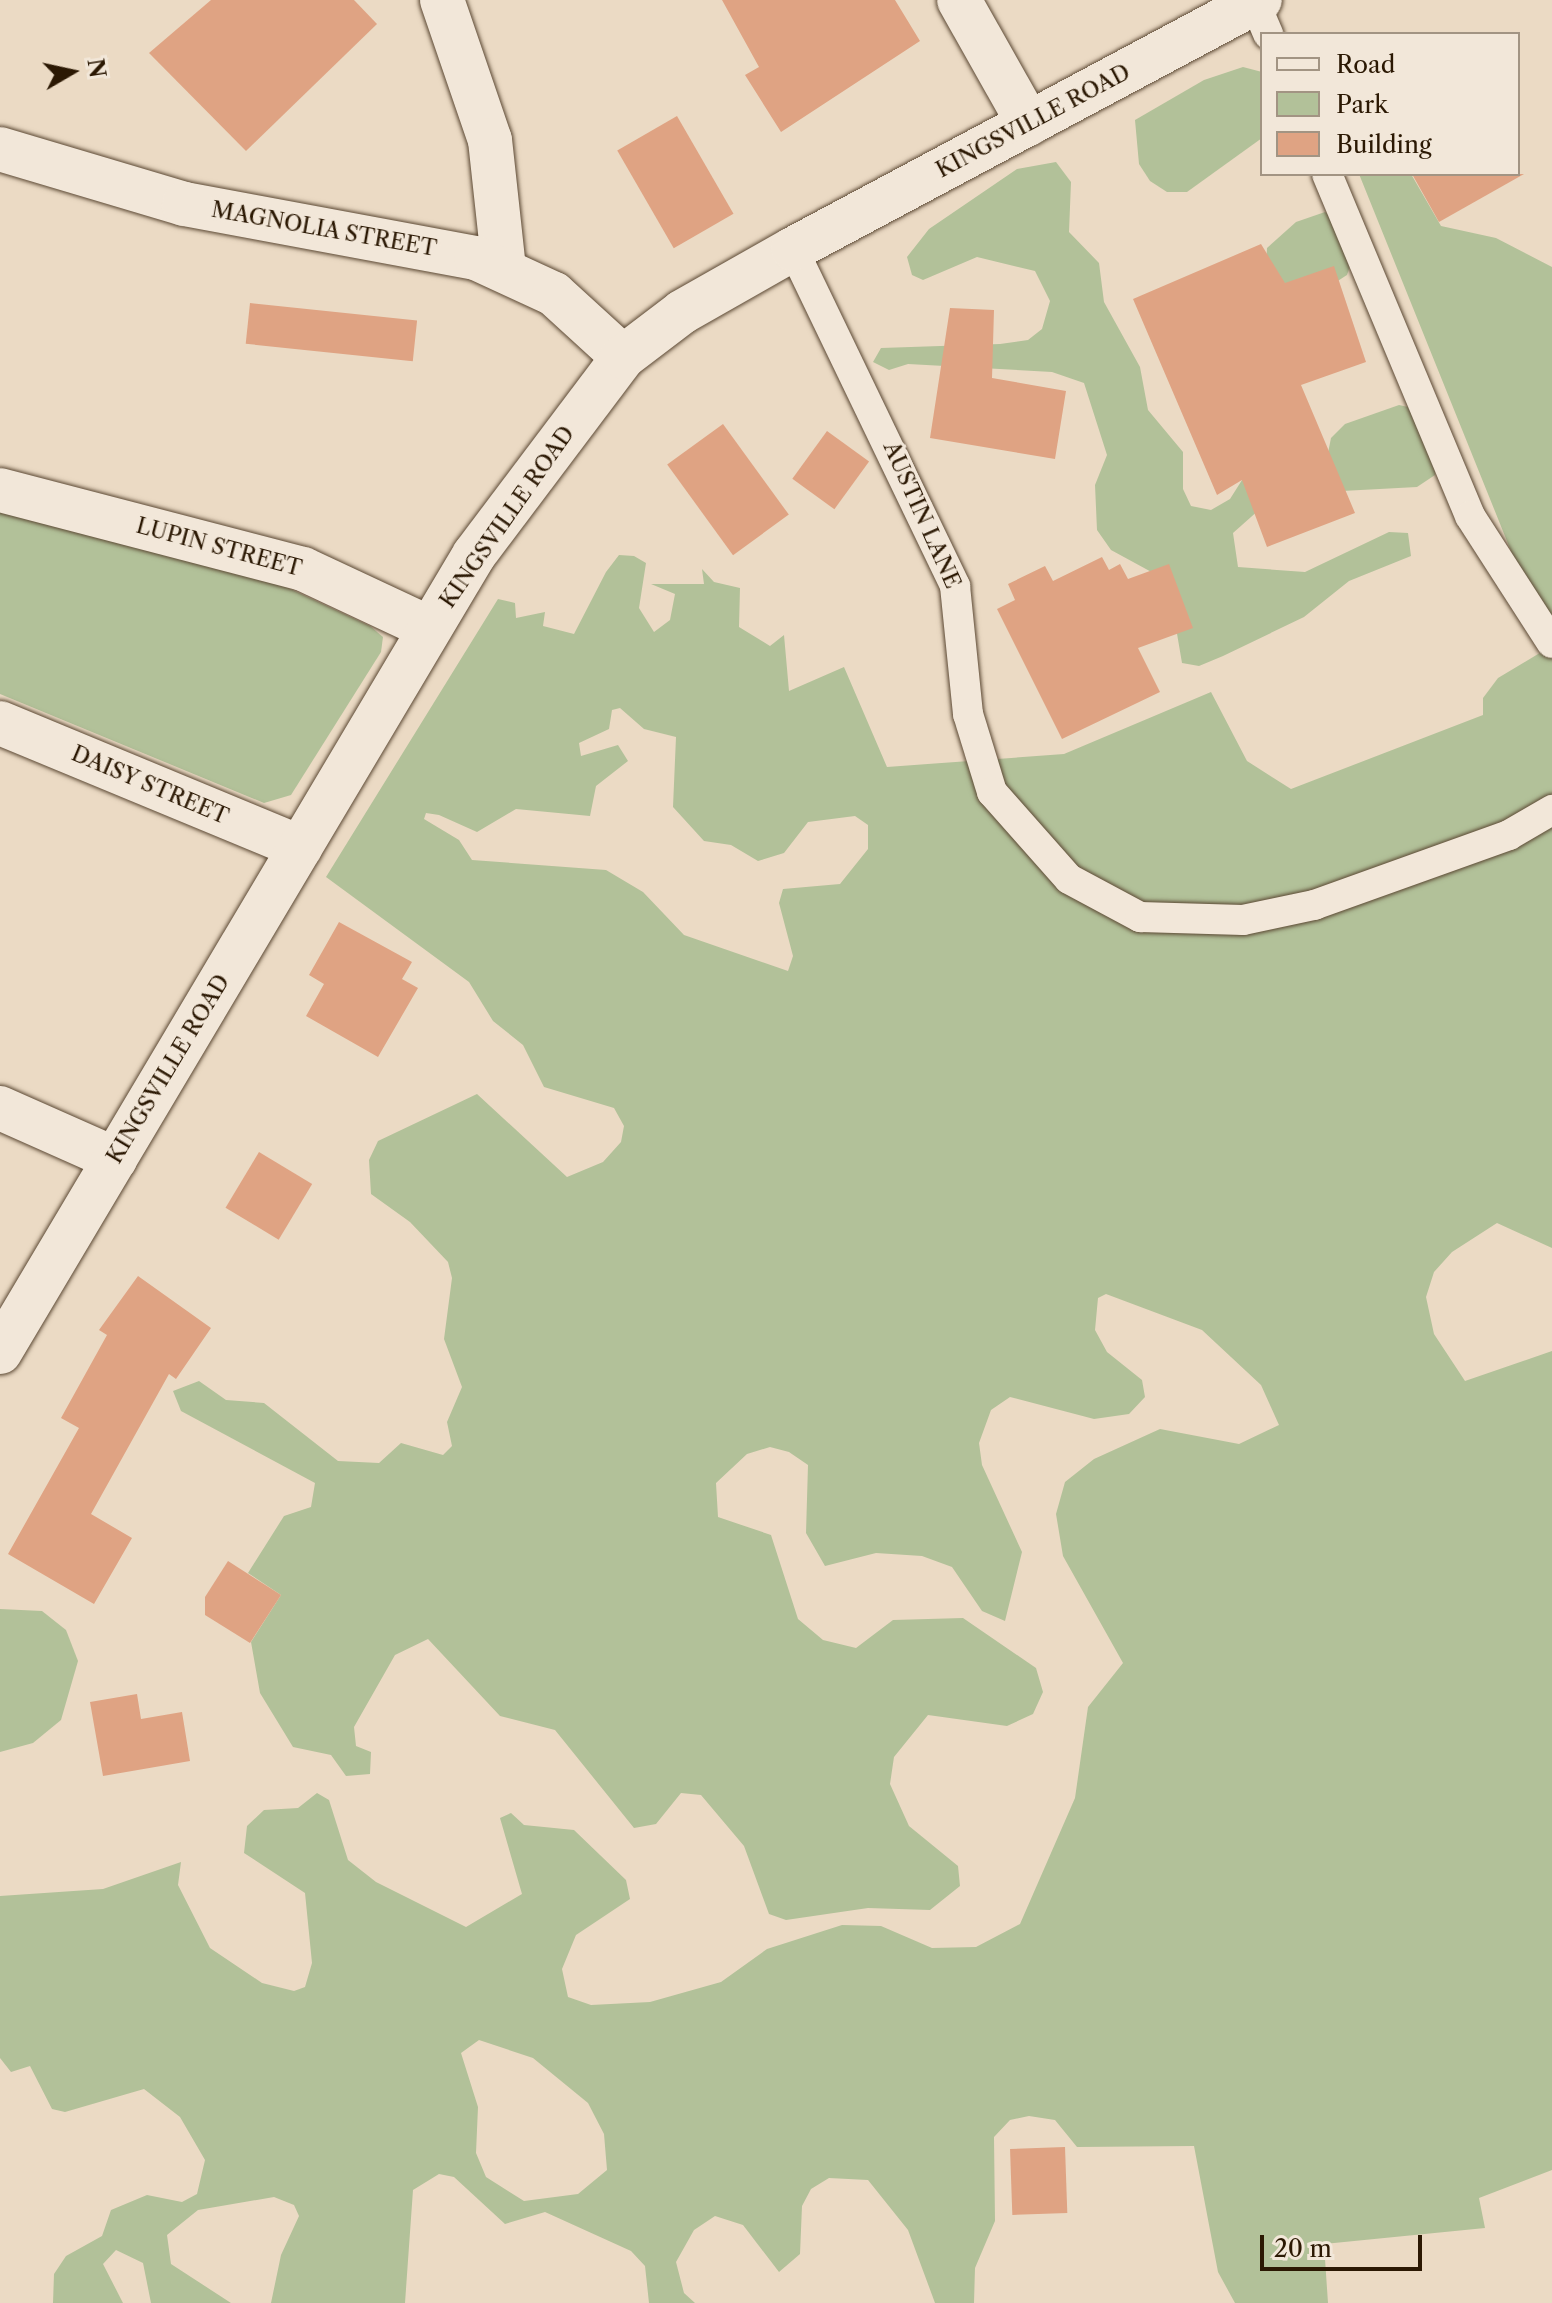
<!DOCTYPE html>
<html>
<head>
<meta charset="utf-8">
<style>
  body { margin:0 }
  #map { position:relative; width:1552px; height:2303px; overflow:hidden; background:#ebdac4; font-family:"Libre Caslon Text",serif }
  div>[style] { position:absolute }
  .green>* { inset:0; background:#b2c199 }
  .building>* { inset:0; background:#dfa383; transform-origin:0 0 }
  .roads { filter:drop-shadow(0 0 2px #5b4833) drop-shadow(0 0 2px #5b4833) }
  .lane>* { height:30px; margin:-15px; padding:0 15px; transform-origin:15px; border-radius:15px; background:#f2e7d9 }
  .street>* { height:44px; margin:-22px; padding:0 22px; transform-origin:22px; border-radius:22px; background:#f2e7d9 }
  span { translate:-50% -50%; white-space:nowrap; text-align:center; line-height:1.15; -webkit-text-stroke:6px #f2e7d9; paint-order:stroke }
  .street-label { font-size:22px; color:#2b1803 }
  .legend { position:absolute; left:1260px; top:32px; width:260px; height:144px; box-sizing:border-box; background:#f2e7d9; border:2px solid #a29483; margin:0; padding:10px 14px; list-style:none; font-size:24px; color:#2b1803 }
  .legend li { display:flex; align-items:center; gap:16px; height:40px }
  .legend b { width:40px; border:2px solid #a29483 }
  .north { position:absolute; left:32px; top:32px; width:80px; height:80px; -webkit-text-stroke:6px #f2e7d9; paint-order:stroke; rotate:81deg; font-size:22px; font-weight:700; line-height:32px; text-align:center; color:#2b1803 }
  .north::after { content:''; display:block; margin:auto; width:28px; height:36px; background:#2b1803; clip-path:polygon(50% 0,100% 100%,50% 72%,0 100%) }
  .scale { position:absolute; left:1260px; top:2235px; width:162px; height:36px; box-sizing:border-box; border:4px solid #2b1803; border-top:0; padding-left:10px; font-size:24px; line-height:28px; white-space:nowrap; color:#2b1803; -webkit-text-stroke:6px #f2e7d9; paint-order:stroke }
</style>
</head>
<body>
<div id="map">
  <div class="green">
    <i style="clip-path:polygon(1243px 67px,1262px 72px,1262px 138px,1187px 192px,1167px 192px,1150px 181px,1139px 164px,1135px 120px,1204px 80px)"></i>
    <i style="clip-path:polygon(1056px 162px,1071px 182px,1069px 232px,1099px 263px,1104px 302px,1140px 367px,1148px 410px,1183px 452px,1183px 489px,1191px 506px,1211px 510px,1230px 499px,1249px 469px,1269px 501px,1233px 533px,1238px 567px,1305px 572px,1389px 532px,1408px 533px,1411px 556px,1349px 581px,1304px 617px,1223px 656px,1199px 666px,1182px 663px,1168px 581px,1111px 550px,1097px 530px,1095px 485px,1107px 455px,1084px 383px,1052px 372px,908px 364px,889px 370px,873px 362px,881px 348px,1000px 344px,1028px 340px,1042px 329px,1050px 301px,1035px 271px,977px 257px,923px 280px,912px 275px,907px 257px,929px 229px,1017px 169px)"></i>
    <i style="clip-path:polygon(evenodd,1359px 174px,1411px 174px,1441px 226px,1496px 238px,1552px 267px,1552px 1248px,1497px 1223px,1452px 1252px,1434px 1272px,1426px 1297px,1434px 1334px,1465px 1381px,1552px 1351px,1552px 2170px,1479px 2198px,1485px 2228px,1324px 2244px,1328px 2303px,1235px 2303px,1218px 2272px,1194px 2146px,1077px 2147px,1055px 2120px,1029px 2116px,1010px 2120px,994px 2137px,995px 2221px,975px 2268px,974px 2303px,935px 2303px,908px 2230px,868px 2180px,829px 2178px,811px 2189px,802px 2206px,800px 2254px,779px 2272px,743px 2225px,715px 2216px,694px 2230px,676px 2262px,684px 2293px,695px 2303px,649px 2303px,645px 2266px,631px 2251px,545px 2212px,505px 2224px,454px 2177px,439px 2174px,413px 2190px,405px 2303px,271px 2303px,281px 2255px,299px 2216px,294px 2205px,274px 2197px,198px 2210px,167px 2235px,171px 2264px,231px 2303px,151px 2303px,143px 2263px,116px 2250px,103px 2264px,123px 2303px,53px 2303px,54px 2274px,66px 2256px,102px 2236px,111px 2210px,147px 2195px,182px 2202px,197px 2194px,205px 2160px,180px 2117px,144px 2089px,65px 2112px,52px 2109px,30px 2066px,11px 2072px,0 2058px,0 1896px,103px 1889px,181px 1862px,178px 1885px,210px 1948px,262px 1983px,294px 1991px,305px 1987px,312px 1963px,305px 1893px,244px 1853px,247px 1826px,264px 1810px,298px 1808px,317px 1793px,329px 1800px,348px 1860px,376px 1882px,466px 1927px,522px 1894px,500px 1818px,511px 1813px,524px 1825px,574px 1830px,626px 1880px,630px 1899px,576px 1935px,562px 1969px,568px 1997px,591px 2005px,650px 2002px,721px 1982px,767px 1949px,842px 1925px,881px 1926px,932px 1948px,976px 1947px,1020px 1924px,1075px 1798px,1088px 1707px,1123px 1663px,1063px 1556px,1056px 1514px,1065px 1482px,1094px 1459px,1160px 1429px,1239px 1444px,1279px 1425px,1261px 1385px,1202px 1330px,1106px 1294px,1098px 1298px,1095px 1330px,1107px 1352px,1142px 1380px,1145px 1397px,1129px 1414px,1094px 1419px,1010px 1397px,991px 1410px,979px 1443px,982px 1465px,1022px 1552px,1005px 1621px,982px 1611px,952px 1567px,922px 1556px,876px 1553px,825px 1566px,806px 1533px,808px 1465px,789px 1452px,770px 1447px,747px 1454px,716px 1483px,718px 1517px,771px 1535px,798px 1619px,823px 1640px,856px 1648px,893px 1620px,963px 1618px,1036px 1668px,1043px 1692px,1033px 1714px,1007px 1726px,928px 1715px,894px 1757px,890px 1784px,909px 1826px,958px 1866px,960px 1886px,930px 1910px,868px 1908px,786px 1920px,769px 1914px,744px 1846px,701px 1795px,681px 1793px,656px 1824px,634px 1828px,555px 1730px,500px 1716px,428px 1639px,395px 1655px,354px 1727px,356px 1746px,371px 1752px,370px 1774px,346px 1776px,331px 1755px,293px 1747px,260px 1693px,251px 1642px,281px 1595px,248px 1573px,284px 1516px,311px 1507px,315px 1483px,181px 1411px,173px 1391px,199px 1381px,226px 1400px,264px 1403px,338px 1461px,379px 1463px,401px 1443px,443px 1455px,452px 1446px,447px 1422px,462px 1387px,444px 1339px,452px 1278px,448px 1262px,410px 1222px,371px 1194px,369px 1160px,378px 1141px,477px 1094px,567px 1177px,603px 1162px,621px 1142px,624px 1126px,614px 1108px,544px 1087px,523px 1045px,493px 1021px,469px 982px,326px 877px,498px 599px,515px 603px,516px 618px,545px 612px,543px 626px,574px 634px,606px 572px,619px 555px,634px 556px,646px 563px,639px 608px,654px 632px,670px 620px,675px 594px,651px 584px,704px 584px,702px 569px,714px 582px,740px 588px,739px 627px,770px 646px,784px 635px,789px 691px,844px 667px,887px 767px,1064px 754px,1211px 692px,1247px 761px,1291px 789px,1483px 715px,1483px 698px,1498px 678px,1543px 651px,1513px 556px,1359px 174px,620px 708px,644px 729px,676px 737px,673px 807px,704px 841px,731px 845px,758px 861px,784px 853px,808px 822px,855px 816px,868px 825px,868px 849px,840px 884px,783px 889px,779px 903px,793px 956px,788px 971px,684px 935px,643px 892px,606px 870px,472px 860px,459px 840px,424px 819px,426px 813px,439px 815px,477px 832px,516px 809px,590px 816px,596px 786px,628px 761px,618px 745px,581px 756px,579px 743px,609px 729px,612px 710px,620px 708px,1359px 174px,479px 2040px,533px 2058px,588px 2103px,604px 2134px,607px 2170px,578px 2194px,524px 2201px,486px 2177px,476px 2153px,478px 2107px,461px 2053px,479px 2040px)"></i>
    <i style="clip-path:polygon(1325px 212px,1336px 220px,1351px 263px,1347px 275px,1333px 284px,1279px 283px,1266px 270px,1267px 248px,1296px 222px)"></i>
    <i style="clip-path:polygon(1399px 405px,1408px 407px,1436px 459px,1435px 475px,1417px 487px,1342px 491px,1327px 458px,1331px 438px,1345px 424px)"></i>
    <i style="clip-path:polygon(0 511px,284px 586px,370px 626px,383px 637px,381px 652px,291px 795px,264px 803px,0 694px)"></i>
    <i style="clip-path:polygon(0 1609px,42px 1611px,66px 1630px,78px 1661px,61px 1720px,33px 1743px,0 1752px)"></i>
  </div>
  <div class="building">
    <i style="clip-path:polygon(211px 0,354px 0,377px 24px,246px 151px,149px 53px)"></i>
    <i style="clip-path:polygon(722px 0,895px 0,920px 41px,781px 132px,745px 75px,759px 67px)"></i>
    <i style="left:677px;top:116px;width:113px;height:69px;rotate:60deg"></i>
    <i style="clip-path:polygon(1412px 174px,1524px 174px,1439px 222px)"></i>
    <i style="clip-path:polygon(1261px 244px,1285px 283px,1334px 266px,1366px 362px,1301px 385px,1355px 513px,1267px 547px,1242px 480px,1217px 495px,1133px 299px)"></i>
    <i style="left:250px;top:303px;width:168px;height:41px;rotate:6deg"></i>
    <i style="clip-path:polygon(950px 308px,994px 310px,992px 378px,1066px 391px,1055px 459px,930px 438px)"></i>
    <i style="left:723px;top:424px;width:112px;height:69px;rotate:54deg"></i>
    <i style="left:827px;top:431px;width:52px;height:59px;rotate:36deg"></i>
    <i style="clip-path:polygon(1102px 557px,1109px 570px,1120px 564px,1128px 579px,1169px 564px,1193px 628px,1138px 648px,1160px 692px,1062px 739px,997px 609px,1015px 600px,1008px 584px,1045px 566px,1053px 581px)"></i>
    <i style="clip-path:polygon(339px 922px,412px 962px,402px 979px,418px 988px,378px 1057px,306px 1016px,324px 984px,309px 975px)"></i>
    <i style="left:259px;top:1152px;width:62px;height:65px;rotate:31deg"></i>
    <i style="clip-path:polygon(138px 1276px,211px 1328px,176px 1379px,169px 1374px,91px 1514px,132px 1538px,94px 1604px,8px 1554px,79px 1428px,61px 1418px,107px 1335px,99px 1330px)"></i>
    <i style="clip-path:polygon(228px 1561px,281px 1595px,250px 1643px,205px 1615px,205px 1597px)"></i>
    <i style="clip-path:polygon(137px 1694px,141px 1719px,182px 1712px,190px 1761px,103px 1776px,90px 1702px)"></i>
    <i style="left:1065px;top:2147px;width:66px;height:55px;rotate:88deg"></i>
  </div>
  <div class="roads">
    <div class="lane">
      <i style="left:1255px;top:3px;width:34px;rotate:67deg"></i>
      <i style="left:1327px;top:174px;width:371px;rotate:67.3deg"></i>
      <i style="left:1470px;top:516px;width:151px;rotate:57.2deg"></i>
      <i style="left:793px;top:249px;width:374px;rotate:64.3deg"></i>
      <i style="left:955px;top:586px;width:129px;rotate:84.2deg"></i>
      <i style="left:968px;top:714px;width:82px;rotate:72.9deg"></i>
      <i style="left:992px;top:792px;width:116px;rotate:48.5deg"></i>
      <i style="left:1069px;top:879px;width:81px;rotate:28.2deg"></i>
      <i style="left:1140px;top:917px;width:103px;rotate:1.7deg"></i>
      <i style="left:1243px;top:920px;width:73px;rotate:-11.9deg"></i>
      <i style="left:1314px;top:905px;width:207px;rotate:-19.7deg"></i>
      <i style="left:1509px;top:835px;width:50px;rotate:-30.2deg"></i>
    </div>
    <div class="street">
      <i style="left:442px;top:0;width:148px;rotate:71.1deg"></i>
      <i style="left:490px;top:140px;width:129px;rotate:83.8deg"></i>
      <i style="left:959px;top:0;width:142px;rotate:60.6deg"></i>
      <i style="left:0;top:149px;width:192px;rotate:16.6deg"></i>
      <i style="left:184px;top:204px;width:297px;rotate:10.5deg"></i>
      <i style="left:476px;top:258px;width:86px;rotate:24.8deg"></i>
      <i style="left:554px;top:294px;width:93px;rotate:42.4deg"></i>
      <i style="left:0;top:490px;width:313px;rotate:14.6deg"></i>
      <i style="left:303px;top:569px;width:139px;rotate:25.1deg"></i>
      <i style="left:0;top:723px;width:325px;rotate:22.5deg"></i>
      <i style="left:0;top:1108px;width:126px;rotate:23.9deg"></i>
      <i style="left:0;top:1352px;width:927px;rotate:-59.26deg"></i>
      <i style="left:474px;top:555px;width:248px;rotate:-53deg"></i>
      <i style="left:623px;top:357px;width:74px;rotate:-37.3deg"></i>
      <i style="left:682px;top:312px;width:128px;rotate:-29.6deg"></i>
      <i style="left:793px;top:249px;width:529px;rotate:-28.07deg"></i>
    </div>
  </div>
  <div class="street-label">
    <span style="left:1033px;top:121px;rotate:-28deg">KINGSVILLE ROAD</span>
    <span style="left:324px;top:229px;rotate:10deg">MAGNOLIA STREET</span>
    <span style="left:922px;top:515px;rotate:66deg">AUSTIN LANE</span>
    <span style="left:507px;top:517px;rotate:-55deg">KINGSVILLE ROAD</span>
    <span style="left:219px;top:547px;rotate:15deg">LUPIN STREET</span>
    <span style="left:150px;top:785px;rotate:23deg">DAISY STREET</span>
    <span style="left:168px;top:1069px;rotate:-59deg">KINGSVILLE ROAD</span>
  </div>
  <ul class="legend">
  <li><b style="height:10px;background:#f2e7d9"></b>Road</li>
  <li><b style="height:22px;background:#b2c199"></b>Park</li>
  <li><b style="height:22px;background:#dfa383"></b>Building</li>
  </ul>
  <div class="north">N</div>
  <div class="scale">20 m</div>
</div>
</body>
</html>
